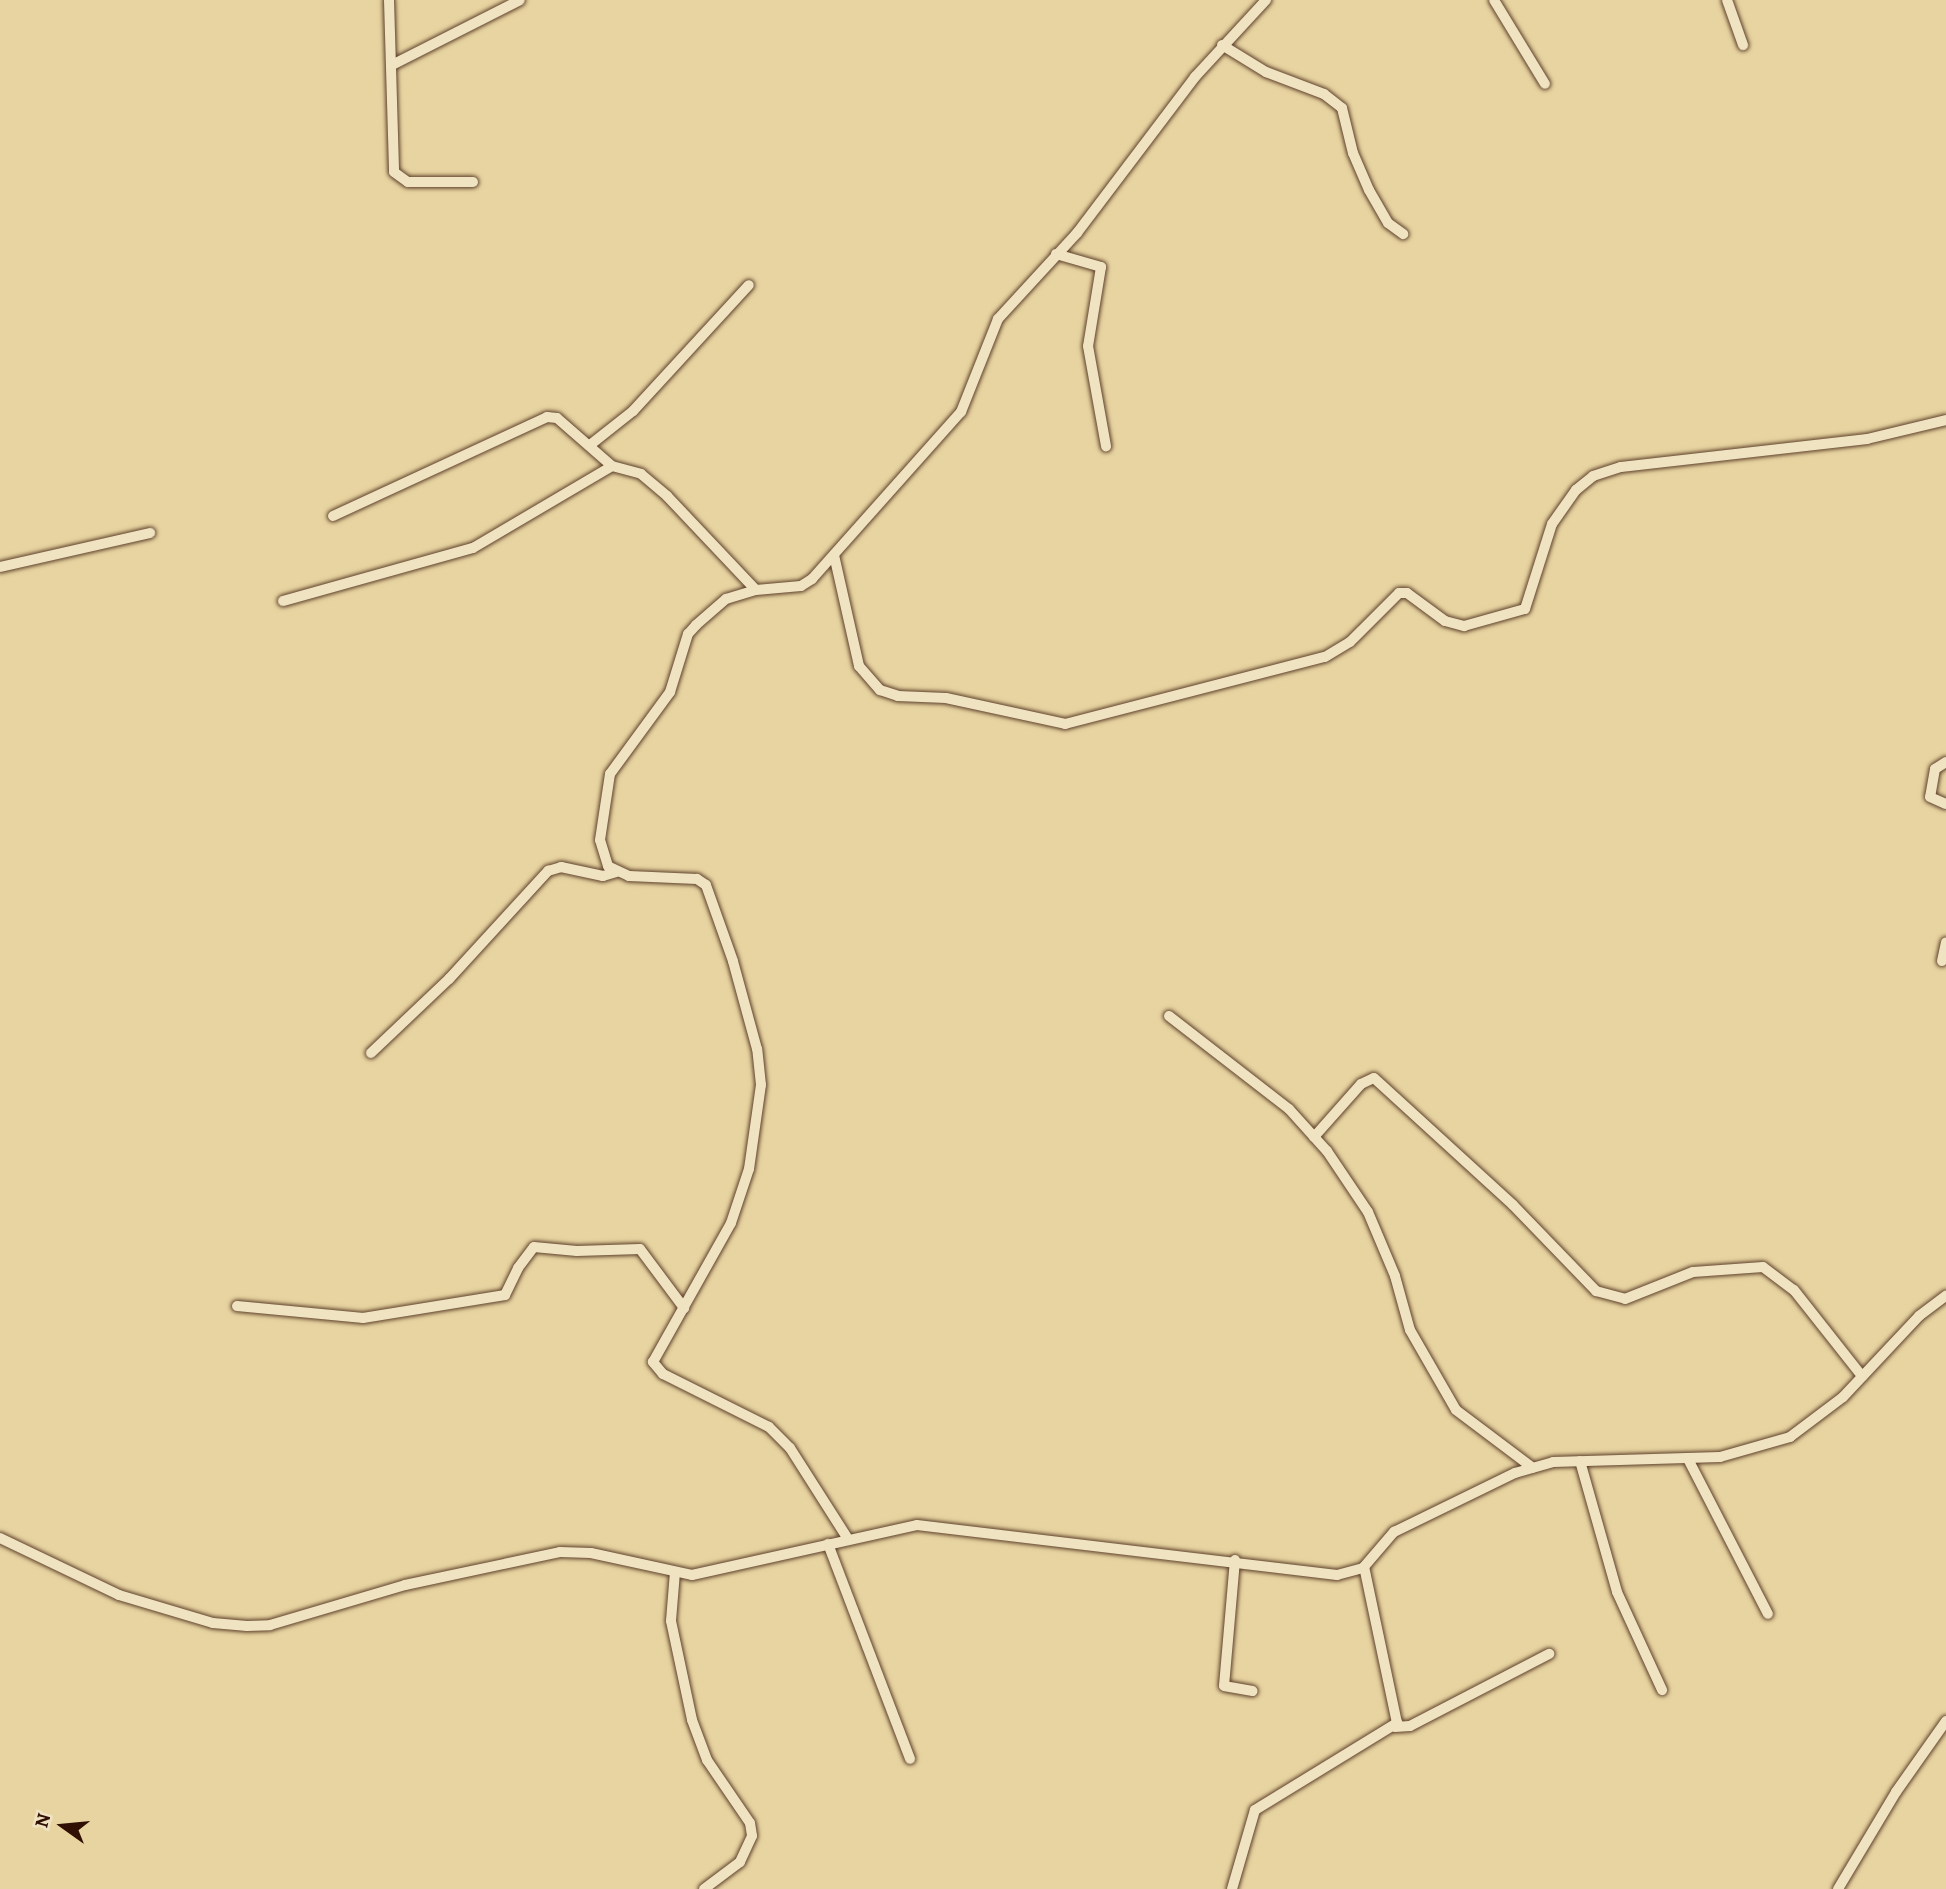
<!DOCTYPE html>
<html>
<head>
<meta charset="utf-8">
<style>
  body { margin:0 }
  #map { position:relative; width:1946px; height:1889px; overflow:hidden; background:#e8d4a1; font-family:Alegreya,serif }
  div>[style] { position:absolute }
  .roads { filter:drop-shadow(0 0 2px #5e412b) drop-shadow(0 0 2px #5e412b) }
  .street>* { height:10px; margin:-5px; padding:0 5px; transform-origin:5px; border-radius:5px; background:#f0e3c2 }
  span { translate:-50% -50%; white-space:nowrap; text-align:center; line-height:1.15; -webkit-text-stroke:7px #f0e3c2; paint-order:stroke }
  .north { position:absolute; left:28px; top:1791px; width:70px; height:70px; -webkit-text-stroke:5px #f0e3c2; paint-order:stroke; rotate:285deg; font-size:19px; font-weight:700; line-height:28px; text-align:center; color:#301004 }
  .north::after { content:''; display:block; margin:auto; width:24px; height:32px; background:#301004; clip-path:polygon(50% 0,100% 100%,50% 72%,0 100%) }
</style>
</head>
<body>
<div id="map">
  <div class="roads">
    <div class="street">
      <i style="left:389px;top:0;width:172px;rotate:88.3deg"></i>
      <i style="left:394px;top:172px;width:17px;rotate:36deg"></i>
      <i style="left:408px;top:182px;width:65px"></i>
      <i style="left:1494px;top:0;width:98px;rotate:58.7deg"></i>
      <i style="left:1727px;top:0;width:48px;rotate:70.4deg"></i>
      <i style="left:1222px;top:45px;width:52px;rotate:31.5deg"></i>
      <i style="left:1266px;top:72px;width:62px;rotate:20.8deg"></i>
      <i style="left:1324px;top:94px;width:23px;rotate:38deg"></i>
      <i style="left:1342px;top:108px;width:46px;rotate:76.3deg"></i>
      <i style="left:1353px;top:153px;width:40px;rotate:66.6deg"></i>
      <i style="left:1369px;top:190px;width:38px;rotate:60deg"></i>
      <i style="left:1388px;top:223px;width:19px;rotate:36deg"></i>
      <i style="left:394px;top:64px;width:141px;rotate:-26.9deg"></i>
      <i style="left:1056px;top:254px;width:47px;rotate:16.1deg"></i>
      <i style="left:1101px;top:267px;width:80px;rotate:99.3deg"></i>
      <i style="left:1088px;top:346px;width:102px;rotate:79.8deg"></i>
      <i style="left:590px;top:445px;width:55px;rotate:-38.3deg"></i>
      <i style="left:633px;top:411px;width:171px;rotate:-47.4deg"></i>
      <i style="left:333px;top:516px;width:236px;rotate:-24.8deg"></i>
      <i style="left:547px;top:417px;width:10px;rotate:6deg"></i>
      <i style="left:557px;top:418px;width:73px;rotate:41.1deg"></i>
      <i style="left:834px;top:555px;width:114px;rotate:77.3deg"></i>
      <i style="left:859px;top:666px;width:32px;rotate:49deg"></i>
      <i style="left:880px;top:690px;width:19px;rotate:18deg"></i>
      <i style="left:898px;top:696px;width:48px;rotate:2.4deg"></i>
      <i style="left:946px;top:698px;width:122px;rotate:12.3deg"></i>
      <i style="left:1065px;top:724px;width:268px;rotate:-14.5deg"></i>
      <i style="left:1325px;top:657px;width:29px;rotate:-31deg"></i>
      <i style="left:1350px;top:642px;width:69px;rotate:-45deg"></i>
      <i style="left:1399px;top:593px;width:8px"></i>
      <i style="left:1407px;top:593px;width:47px;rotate:36.4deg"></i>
      <i style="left:1445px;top:621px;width:20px;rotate:15deg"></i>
      <i style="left:1464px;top:626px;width:63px;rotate:-15.6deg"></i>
      <i style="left:1525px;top:609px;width:89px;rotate:-72.4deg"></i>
      <i style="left:1552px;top:524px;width:42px;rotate:-54.8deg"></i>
      <i style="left:1576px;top:490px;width:22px;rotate:-39deg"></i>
      <i style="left:1593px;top:476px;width:29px;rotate:-18deg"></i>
      <i style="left:1621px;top:467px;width:248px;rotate:-6.5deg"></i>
      <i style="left:1867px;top:439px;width:81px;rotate:-13.5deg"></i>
      <i style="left:0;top:567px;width:154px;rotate:-12.8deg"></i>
      <i style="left:283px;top:601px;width:197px;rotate:-15.6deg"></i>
      <i style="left:473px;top:548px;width:161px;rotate:-30.5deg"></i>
      <i style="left:612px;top:466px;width:30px;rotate:15deg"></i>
      <i style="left:641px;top:474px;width:34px;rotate:40deg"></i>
      <i style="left:667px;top:496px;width:129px;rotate:46.6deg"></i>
      <i style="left:1946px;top:762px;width:13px;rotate:148deg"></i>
      <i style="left:1935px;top:769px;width:28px;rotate:100deg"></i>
      <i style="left:1930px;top:797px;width:17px;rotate:24deg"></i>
      <i style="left:1942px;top:961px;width:19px;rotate:-78deg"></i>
      <i style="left:1169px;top:1016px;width:152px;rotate:37.8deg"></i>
      <i style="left:1289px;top:1109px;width:57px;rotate:47.9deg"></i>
      <i style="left:1327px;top:1151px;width:73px;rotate:56.1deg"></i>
      <i style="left:1368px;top:1212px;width:69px;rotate:67.1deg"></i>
      <i style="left:1395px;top:1276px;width:56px;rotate:74.5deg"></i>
      <i style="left:1410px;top:1330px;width:92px;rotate:60.1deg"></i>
      <i style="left:1456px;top:1410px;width:96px;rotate:37deg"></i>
      <i style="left:371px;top:1053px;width:108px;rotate:-43.5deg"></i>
      <i style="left:449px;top:979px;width:147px;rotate:-47.5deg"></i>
      <i style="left:548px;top:871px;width:14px;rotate:-17deg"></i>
      <i style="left:561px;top:867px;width:43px;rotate:12.1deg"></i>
      <i style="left:603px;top:876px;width:14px;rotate:-17deg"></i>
      <i style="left:1314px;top:1137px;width:71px;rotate:-48.4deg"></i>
      <i style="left:1361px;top:1084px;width:14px;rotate:-25deg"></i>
      <i style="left:1374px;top:1078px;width:188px;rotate:42.4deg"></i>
      <i style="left:1513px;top:1205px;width:120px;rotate:46deg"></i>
      <i style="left:1596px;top:1291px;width:30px;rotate:15deg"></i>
      <i style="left:1625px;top:1299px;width:73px;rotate:-21.7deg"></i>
      <i style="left:1693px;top:1272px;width:70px;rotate:-4.1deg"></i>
      <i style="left:1763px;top:1267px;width:39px;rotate:37deg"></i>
      <i style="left:1794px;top:1290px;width:110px;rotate:51.7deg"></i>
      <i style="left:237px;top:1306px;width:127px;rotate:5.4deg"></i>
      <i style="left:363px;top:1318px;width:144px;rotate:-9.2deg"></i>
      <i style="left:505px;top:1295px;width:30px;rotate:-64deg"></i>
      <i style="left:518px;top:1268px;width:26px;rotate:-53deg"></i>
      <i style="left:534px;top:1247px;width:43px;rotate:5.3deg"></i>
      <i style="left:577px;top:1251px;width:63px;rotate:-1.8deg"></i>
      <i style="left:640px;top:1249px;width:74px;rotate:53.3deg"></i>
      <i style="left:1580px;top:1461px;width:136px;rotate:74.2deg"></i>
      <i style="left:1617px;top:1592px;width:108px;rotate:65.3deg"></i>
      <i style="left:1689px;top:1461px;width:172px;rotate:62.7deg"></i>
      <i style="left:0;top:1538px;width:132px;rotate:25.6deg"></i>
      <i style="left:119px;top:1595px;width:98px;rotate:16.6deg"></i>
      <i style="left:213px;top:1623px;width:34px;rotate:5deg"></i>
      <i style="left:247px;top:1626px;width:23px;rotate:-2deg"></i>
      <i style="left:270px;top:1625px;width:141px;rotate:-16.5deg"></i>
      <i style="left:405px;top:1585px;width:158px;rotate:-12deg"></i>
      <i style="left:560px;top:1552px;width:31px;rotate:2deg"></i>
      <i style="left:591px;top:1553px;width:103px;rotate:12.3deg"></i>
      <i style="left:692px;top:1575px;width:230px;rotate:-12.5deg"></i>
      <i style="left:917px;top:1525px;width:423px;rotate:6.8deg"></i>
      <i style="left:1337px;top:1575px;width:27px;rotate:-15deg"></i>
      <i style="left:1363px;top:1568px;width:48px;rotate:-49.3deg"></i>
      <i style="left:1394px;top:1532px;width:135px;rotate:-26deg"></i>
      <i style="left:1515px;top:1473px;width:40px;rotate:-16deg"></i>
      <i style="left:1553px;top:1462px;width:167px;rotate:-1.7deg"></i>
      <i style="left:1720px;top:1457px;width:73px;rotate:-15.9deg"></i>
      <i style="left:1790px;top:1437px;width:66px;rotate:-37deg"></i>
      <i style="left:1843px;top:1397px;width:111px;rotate:-46.8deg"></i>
      <i style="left:1919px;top:1316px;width:34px;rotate:-37deg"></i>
      <i style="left:848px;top:1539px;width:108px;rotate:-122.5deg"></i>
      <i style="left:790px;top:1448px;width:30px;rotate:-135deg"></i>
      <i style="left:769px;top:1427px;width:119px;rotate:-153.4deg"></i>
      <i style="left:663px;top:1374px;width:16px;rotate:-130deg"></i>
      <i style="left:653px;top:1362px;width:159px;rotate:-60.7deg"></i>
      <i style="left:731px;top:1223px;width:57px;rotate:-71.6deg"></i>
      <i style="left:749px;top:1169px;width:85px;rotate:-81.9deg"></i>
      <i style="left:761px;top:1085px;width:36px;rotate:-96deg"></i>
      <i style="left:757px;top:1049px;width:91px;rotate:-105.3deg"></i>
      <i style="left:733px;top:961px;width:81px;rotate:-109.6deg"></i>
      <i style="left:706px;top:885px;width:11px;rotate:-146deg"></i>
      <i style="left:697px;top:879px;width:68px;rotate:-177.5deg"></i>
      <i style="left:629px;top:876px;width:23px;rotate:-155deg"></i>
      <i style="left:608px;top:866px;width:27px;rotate:-107deg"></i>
      <i style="left:600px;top:840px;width:67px;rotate:-81.4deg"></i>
      <i style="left:610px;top:774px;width:102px;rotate:-53.8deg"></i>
      <i style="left:670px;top:692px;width:61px;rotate:-72.8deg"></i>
      <i style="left:688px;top:634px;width:12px;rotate:-48deg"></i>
      <i style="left:696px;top:625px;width:40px;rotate:-41deg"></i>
      <i style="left:726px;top:599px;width:31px;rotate:-17deg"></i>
      <i style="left:756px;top:590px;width:45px;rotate:-5.1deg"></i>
      <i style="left:801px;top:586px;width:13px;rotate:-32deg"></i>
      <i style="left:812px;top:579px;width:224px;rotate:-48.3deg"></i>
      <i style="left:961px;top:412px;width:100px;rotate:-68.3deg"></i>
      <i style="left:998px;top:319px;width:117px;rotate:-47.4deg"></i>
      <i style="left:1077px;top:233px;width:196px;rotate:-52.9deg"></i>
      <i style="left:1195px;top:77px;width:105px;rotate:-47.3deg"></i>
      <i style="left:828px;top:1544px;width:230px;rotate:69.1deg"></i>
      <i style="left:1235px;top:1560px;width:126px;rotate:95deg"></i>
      <i style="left:1224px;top:1686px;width:29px;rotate:10deg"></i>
      <i style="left:675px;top:1572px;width:49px;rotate:94.7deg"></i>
      <i style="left:671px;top:1621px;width:101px;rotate:78deg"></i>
      <i style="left:692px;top:1720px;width:43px;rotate:69.4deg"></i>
      <i style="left:707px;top:1760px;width:76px;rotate:55.7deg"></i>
      <i style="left:750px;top:1823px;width:13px;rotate:81deg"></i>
      <i style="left:752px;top:1836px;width:29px;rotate:115deg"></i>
      <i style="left:740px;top:1862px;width:45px;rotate:143.1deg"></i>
      <i style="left:1395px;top:1727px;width:15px;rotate:-4deg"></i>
      <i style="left:1410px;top:1726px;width:157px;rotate:-27.4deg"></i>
      <i style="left:1232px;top:1889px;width:82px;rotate:-73.8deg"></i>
      <i style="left:1255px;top:1810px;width:167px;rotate:-31.5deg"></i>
      <i style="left:1397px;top:1723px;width:159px;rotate:-101.9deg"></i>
      <i style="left:1838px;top:1889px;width:113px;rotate:-59.1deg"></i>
      <i style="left:1896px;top:1792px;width:87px;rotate:-54.8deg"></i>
    </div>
  </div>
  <div class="north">N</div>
</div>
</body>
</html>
